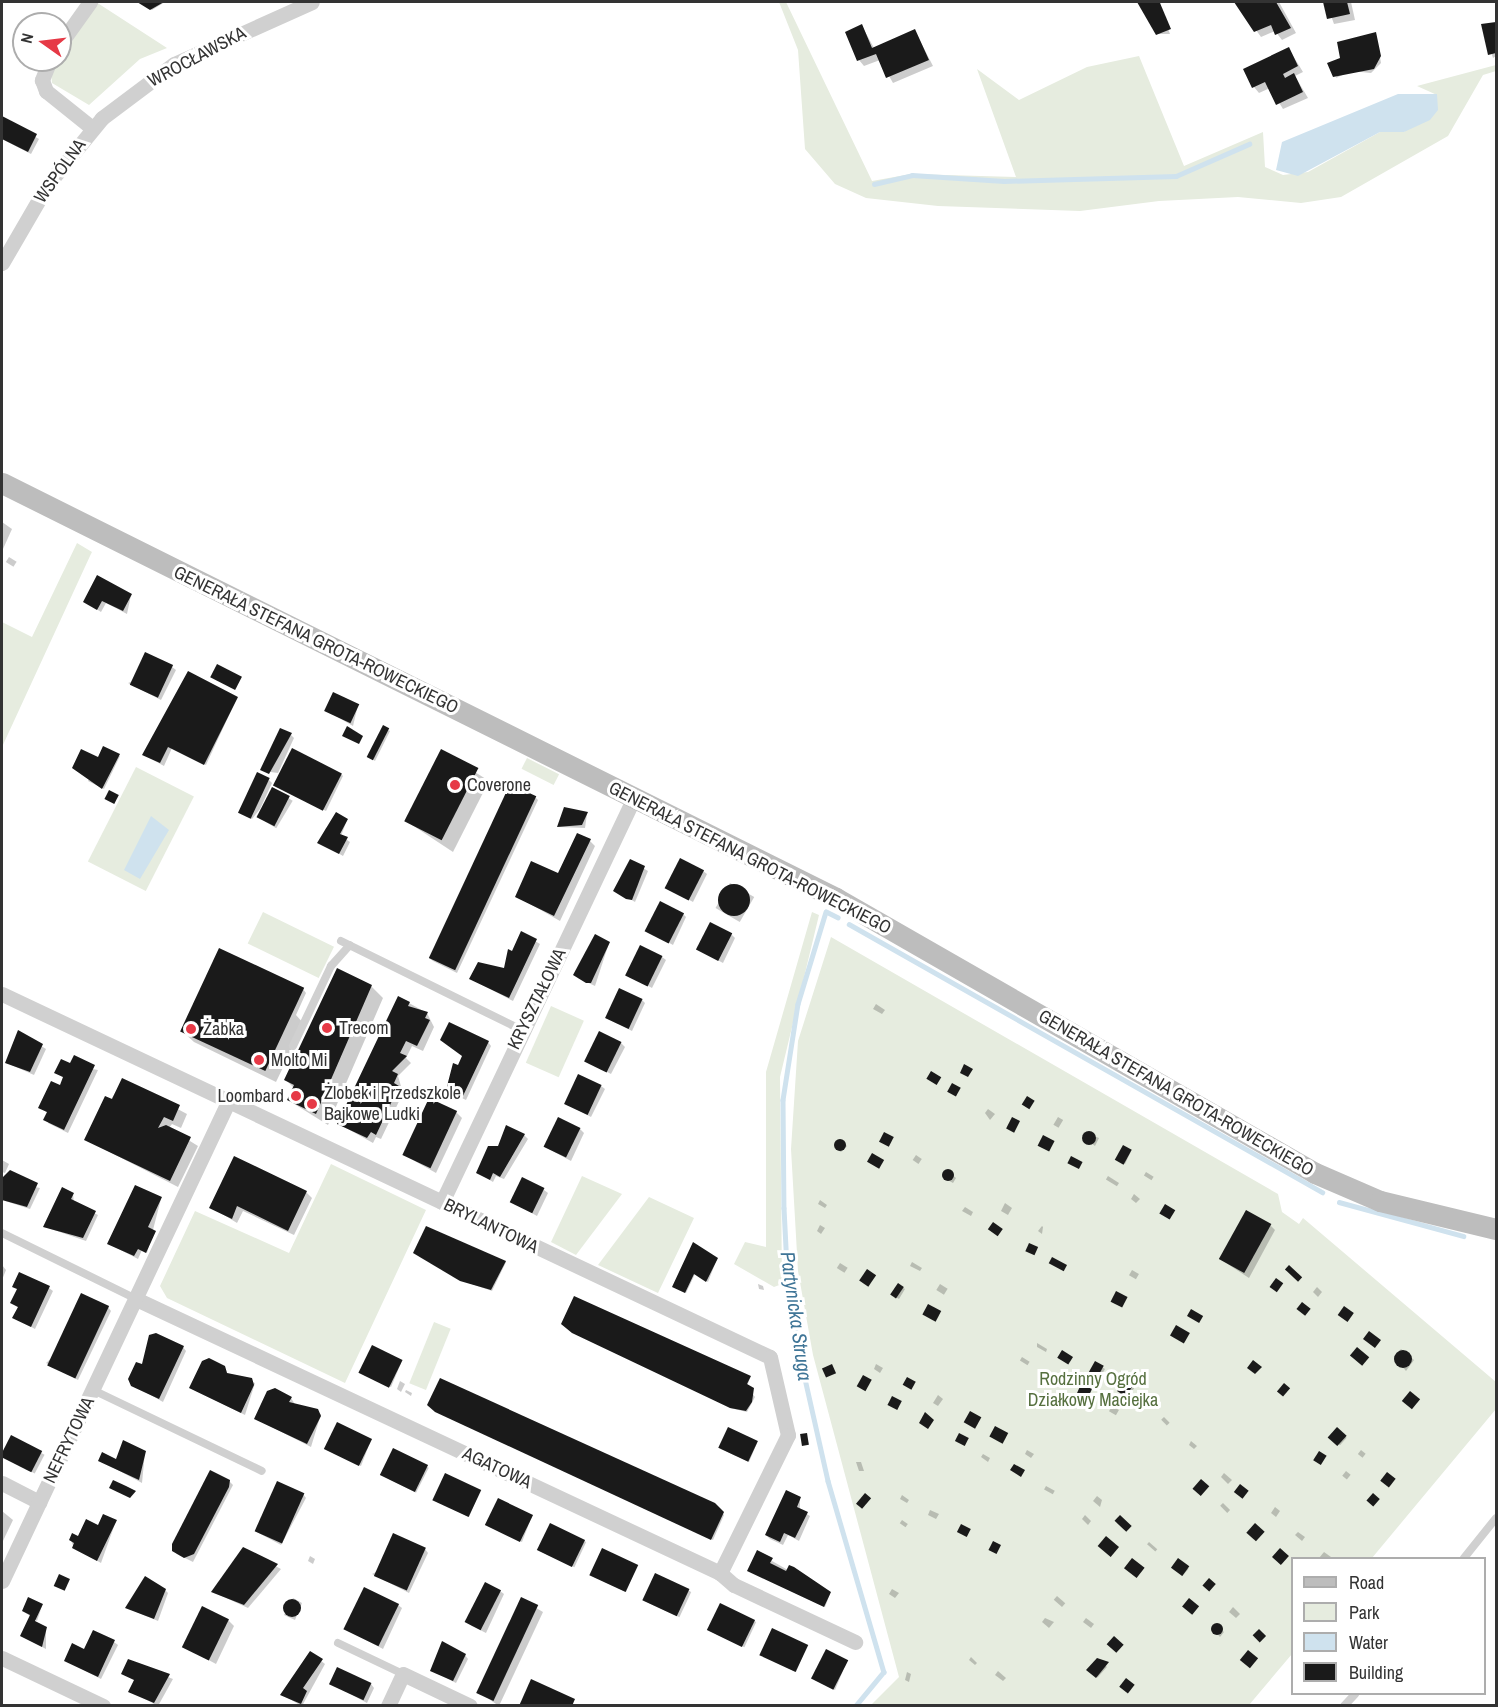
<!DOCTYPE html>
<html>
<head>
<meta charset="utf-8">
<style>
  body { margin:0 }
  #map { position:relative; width:1498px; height:1707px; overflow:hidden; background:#fff; font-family:"Archivo Narrow",sans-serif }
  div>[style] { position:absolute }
  .green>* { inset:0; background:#e6ecdf; transform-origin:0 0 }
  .water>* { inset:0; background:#cfe2ee }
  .shadow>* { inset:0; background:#0003; transform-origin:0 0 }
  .stream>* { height:4.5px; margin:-2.25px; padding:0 2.25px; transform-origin:2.25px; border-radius:2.25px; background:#cfe2ee }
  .building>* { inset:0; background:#1a1a1a; transform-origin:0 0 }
  .round { border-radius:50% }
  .lane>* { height:8px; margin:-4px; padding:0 4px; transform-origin:4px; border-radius:4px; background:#d0d0d0 }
  .street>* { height:15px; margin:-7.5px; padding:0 7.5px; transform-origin:7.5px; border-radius:7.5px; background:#d0d0d0 }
  .secondary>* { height:21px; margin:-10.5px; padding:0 10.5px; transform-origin:10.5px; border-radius:10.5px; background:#bdbdbd }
  .dots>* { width:16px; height:16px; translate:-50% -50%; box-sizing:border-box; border:3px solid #fff; border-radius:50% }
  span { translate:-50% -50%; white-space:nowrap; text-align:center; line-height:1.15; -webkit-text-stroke:6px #fff; paint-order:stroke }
  .street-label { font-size:18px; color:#333 }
  .poi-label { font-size:18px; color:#333 }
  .left { translate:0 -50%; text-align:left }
  .right { translate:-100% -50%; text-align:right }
  .park-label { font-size:18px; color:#56703f }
  .water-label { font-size:20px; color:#3f7597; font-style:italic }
  .frame { position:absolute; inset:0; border:3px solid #333; pointer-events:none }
  .legend { position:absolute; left:1291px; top:1557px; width:195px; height:138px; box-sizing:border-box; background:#fff; border:2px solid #adadad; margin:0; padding:8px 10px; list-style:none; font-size:18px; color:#333 }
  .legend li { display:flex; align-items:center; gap:12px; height:30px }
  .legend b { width:30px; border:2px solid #adadad }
  .north { position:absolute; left:12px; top:12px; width:60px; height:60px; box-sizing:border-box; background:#fff; border:2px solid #adadad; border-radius:50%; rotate:284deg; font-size:16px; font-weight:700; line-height:24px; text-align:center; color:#333 }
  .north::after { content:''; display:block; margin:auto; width:21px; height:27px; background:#e63946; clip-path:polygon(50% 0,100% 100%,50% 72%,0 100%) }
</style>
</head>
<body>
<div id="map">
  <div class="green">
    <i style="clip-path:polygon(96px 2px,167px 48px,140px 59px,89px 105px,52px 83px,51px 73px)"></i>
    <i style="clip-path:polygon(779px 2px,786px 2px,872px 181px,911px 174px,1016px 177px,977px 69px,1019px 100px,1087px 67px,1139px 56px,1184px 166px,1263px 132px,1265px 167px,1283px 175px,1308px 172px,1380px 132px,1404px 132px,1437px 95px,1417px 86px,1496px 65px,1496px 71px,1483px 75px,1448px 136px,1341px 197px,1301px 203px,1238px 197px,1159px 201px,1080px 211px,938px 206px,866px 198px,835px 184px,805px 149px,798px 50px)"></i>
    <i style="clip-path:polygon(77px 543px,92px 552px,90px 556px,2px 747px,2px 622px,32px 637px)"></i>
    <i style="left:527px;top:758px;width:36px;height:12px;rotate:27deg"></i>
    <i style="left:136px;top:767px;width:65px;height:106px;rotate:27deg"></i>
    <i style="left:263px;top:912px;width:79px;height:35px;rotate:26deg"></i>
    <i style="clip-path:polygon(812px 912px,819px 915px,780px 1077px,782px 1284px,774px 1287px,734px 1264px,745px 1242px,766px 1247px,766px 1072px)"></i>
    <i style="clip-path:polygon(831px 937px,1278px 1194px,1282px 1212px,1299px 1224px,1303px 1218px,1496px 1382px,1496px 1409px,1372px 1558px,1292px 1558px,1292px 1654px,1249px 1705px,871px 1705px,899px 1677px,813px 1355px,798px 1271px,791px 1149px,798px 1041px)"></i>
    <i style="left:551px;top:1006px;width:36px;height:62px;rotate:24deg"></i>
    <i style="clip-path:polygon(331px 1164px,426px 1210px,345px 1383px,167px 1298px,160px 1286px,195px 1211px,289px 1253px)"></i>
    <i style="clip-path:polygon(582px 1176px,622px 1194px,576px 1255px,551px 1242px)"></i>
    <i style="clip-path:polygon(649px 1197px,694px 1218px,658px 1293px,598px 1265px)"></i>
    <i style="left:434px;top:1322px;width:18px;height:66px;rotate:22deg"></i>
  </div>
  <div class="water">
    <i style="clip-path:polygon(1398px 94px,1437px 94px,1438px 110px,1430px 120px,1404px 132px,1380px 132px,1298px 176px,1276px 170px,1282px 142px)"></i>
    <i style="clip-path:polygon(151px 816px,169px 830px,140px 879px,124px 870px)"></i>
  </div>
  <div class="shadow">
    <i style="clip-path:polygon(139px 2px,165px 2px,152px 10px)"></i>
    <i style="clip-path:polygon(1138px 2px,1164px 2px,1159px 4px,1170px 34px,1157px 34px)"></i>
    <i style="clip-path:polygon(1236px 2px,1279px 2px,1296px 33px,1282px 40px,1275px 31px,1261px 37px)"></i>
    <i style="clip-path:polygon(1326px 2px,1351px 2px,1355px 20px,1334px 24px)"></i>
    <i style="clip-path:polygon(1496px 23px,1496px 56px,1493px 58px,1482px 25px)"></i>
    <i style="clip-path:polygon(862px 26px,874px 48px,915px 31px,933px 66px,893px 83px,880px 60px,864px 66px,859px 60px,847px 32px)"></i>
    <i style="clip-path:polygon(1376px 34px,1381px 63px,1371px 73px,1351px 71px,1336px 78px,1342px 59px)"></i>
    <i style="clip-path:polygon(1289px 49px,1303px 72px,1295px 76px,1308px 98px,1283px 109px,1270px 88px,1259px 93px,1254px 87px,1245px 69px)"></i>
    <i style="clip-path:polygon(2px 118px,39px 139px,31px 154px,2px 139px)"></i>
    <i style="clip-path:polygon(2px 522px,12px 529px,3px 549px,2px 549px)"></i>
    <i style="left:9px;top:557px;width:9px;height:6px;rotate:32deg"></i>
    <i style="clip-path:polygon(131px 595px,127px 614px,106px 603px,101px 612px,85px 602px)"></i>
    <i style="clip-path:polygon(172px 667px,176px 670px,161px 700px,128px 683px)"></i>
    <i style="clip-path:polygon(237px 698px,206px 765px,172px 748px,164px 766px,144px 755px)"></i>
    <i style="clip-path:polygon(358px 705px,353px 726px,327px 711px)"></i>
    <i style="clip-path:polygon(383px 727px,390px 731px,375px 761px,370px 758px)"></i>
    <i style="clip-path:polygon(291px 735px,294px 738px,278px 773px,263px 771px)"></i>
    <i style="clip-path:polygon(442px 751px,489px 781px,453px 852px,406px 821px)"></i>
    <i style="clip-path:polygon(120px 756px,104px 789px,88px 781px,98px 759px)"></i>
    <i style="clip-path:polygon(343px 776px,326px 811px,276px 786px,341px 774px)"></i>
    <i style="clip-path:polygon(269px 780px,272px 783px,260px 809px,252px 819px,241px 814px)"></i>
    <i style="left:273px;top:789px;width:23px;height:32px;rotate:31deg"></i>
    <i style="clip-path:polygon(535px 797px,538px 800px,457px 973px,433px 961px,429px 958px)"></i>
    <i style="clip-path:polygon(587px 814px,585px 828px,558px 827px,580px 816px)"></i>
    <i style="clip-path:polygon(347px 820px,341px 836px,350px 842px,343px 856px,319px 842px,326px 828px)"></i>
    <i style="clip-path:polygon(590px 841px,595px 846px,560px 921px,516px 896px,558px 875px)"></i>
    <i style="clip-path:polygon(631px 861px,648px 871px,635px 902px,615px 890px)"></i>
    <i style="clip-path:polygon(703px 871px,707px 874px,693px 902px,668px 888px)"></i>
    <i style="left:730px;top:883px;width:28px;height:29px;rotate:30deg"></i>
    <i style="clip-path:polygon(683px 914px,686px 917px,673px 945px,648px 931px)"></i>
    <i style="clip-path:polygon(522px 933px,540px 944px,513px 1001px,471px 979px,505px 970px)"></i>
    <i style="clip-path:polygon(731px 934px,735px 938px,723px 963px,699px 950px)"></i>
    <i style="clip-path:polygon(609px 943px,595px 986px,578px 978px)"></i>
    <i style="clip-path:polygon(662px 957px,666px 960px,652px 988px,627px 974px)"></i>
    <i style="clip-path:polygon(371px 986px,383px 998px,328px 1125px,288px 1100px,294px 1088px,286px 1080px)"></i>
    <i style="clip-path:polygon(303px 989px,306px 993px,296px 1015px,304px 1024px,276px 1082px,194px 1042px,182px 1031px)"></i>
    <i style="clip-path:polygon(642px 1000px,645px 1003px,632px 1031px,606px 1018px)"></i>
    <i style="clip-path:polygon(409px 1003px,427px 1013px,434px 1027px,423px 1051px,412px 1046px,406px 1058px,411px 1063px,398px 1076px,403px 1093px,381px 1139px,376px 1137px,373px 1143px,339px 1124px)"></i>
    <i style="clip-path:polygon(876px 1004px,885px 1010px,882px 1014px,873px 1009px)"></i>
    <i style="clip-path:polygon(19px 1032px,46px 1049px,34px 1075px,7px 1063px)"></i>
    <i style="clip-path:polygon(488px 1042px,491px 1046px,466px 1100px,451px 1093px,448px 1090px,459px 1067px)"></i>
    <i style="clip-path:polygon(621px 1043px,625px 1047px,611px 1074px,586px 1061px)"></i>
    <i style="clip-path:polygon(71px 1065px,98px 1070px,68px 1133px,48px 1123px,48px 1113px,40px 1108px,61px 1087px,64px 1078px,56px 1073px)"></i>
    <i style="clip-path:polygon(123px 1080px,187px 1114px,181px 1128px,172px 1124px,169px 1128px,198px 1146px,178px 1187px,86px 1140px)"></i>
    <i style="clip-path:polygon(601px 1086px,605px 1089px,591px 1117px,566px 1104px)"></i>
    <i style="clip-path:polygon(988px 1109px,995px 1114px,990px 1120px,985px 1113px)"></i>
    <i style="clip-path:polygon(456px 1112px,462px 1118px,436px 1173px,404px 1155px)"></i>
    <i style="left:1058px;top:1117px;width:6px;height:9px;rotate:31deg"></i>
    <i style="clip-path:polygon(580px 1129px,584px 1133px,571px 1161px,545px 1147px)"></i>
    <i style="clip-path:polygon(1084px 1132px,1099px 1138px,1095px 1146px,1082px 1136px)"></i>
    <i style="clip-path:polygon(524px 1135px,528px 1139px,504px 1179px,496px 1176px,493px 1182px,478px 1173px)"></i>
    <i style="clip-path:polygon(839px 1139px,847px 1146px,841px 1152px,834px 1148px)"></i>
    <i style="clip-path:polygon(1131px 1151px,1125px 1164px,1117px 1160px)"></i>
    <i style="left:916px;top:1155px;width:7px;height:6px;rotate:34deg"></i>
    <i style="clip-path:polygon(2px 1160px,9px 1164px,5px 1173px,2px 1172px)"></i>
    <i style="clip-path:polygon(946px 1170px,956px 1178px,953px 1183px,942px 1177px)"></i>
    <i style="left:1146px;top:1172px;width:9px;height:4px;rotate:32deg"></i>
    <i style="left:1108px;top:1176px;width:13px;height:4px;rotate:32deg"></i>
    <i style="clip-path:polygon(2px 1180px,40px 1188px,30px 1209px,2px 1200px)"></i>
    <i style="clip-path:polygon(544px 1190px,548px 1193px,537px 1216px,512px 1202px)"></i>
    <i style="clip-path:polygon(306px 1192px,312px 1198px,294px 1235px,243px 1211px,237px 1223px,211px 1207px)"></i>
    <i style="clip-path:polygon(73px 1194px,74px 1203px,98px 1215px,86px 1241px,45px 1227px)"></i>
    <i style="clip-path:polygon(1134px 1194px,1140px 1199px,1136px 1203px,1131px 1199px)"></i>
    <i style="clip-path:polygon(161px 1199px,147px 1253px,142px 1250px,138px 1259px,109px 1244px)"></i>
    <i style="clip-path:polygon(820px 1200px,827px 1205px,825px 1208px,818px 1204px)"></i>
    <i style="clip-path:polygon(1005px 1203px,1012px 1208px,1008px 1215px,1001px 1211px)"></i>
    <i style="clip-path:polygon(965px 1207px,973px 1212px,971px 1216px,962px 1211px)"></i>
    <i style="clip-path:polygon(820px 1225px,825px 1228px,821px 1234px,817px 1231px)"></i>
    <i style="clip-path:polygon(1270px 1225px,1275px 1230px,1249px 1278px,1220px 1259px)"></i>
    <i style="clip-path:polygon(1042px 1226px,1043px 1227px,1042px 1234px,1038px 1231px)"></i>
    <i style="clip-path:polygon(427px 1228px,506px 1262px,492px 1291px,463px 1281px)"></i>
    <i style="clip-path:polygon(717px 1259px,708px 1282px,695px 1274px,686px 1293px,674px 1286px)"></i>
    <i style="clip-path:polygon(912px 1262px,922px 1268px,920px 1271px,910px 1266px)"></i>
    <i style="left:840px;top:1263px;width:9px;height:6px;rotate:32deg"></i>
    <i style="clip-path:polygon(2px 1265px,6px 1270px,2px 1280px)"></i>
    <i style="left:1132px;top:1270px;width:8px;height:6px;rotate:30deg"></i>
    <i style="clip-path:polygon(758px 1284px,763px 1286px,764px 1290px,759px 1289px)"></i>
    <i style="left:940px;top:1284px;width:9px;height:7px;rotate:32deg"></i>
    <i style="clip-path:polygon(899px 1285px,905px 1289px,899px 1299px,894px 1296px)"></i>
    <i style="clip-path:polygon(1317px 1287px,1322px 1292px,1318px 1297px,1313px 1292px)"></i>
    <i style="clip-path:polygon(49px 1288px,53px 1291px,35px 1329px,14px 1318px,19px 1308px,12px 1303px)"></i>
    <i style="clip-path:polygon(575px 1298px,750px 1377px,747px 1387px,755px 1397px,747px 1412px,730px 1408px)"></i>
    <i style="clip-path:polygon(108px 1307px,111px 1311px,78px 1380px,46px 1363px)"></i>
    <i style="clip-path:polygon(1037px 1343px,1047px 1349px,1046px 1352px,1037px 1347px)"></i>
    <i style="clip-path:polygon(183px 1347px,186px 1351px,163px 1402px,133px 1385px,143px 1366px)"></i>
    <i style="clip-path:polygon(1401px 1349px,1414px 1360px,1406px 1371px,1394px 1357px)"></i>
    <i style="left:1022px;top:1357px;width:9px;height:4px;rotate:32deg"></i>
    <i style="clip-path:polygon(402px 1361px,391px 1387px,361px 1372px)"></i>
    <i style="clip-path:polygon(1096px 1363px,1105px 1369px,1098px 1381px,1090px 1377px)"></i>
    <i style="clip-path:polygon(876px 1364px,883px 1368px,880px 1373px,874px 1369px)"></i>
    <i style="clip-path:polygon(225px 1367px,227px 1373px,255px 1383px,245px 1415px,190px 1388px)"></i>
    <i style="clip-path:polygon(400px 1381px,405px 1384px,401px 1392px,397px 1389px)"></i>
    <i style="left:1125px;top:1382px;width:11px;height:11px;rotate:34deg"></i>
    <i style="clip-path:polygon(406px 1390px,412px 1393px,411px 1396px,405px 1392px)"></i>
    <i style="clip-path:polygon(938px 1395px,943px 1399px,938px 1406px,933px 1403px)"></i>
    <i style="clip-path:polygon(291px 1398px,296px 1406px,321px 1414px,311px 1447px,256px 1419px)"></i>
    <i style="clip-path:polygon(430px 1406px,714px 1504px,724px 1515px,713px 1540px)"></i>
    <i style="left:1112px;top:1406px;width:8px;height:6px;rotate:30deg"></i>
    <i style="left:1164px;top:1417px;width:8px;height:4px;rotate:45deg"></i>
    <i style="left:1337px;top:1429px;width:13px;height:10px;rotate:42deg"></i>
    <i style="left:11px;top:1437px;width:38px;height:21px;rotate:28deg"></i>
    <i style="clip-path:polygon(371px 1440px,361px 1466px,327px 1450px)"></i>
    <i style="clip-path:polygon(1191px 1441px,1197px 1446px,1194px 1449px,1189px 1445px)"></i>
    <i style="clip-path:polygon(757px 1443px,749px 1462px,721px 1449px)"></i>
    <i style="left:394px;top:1450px;width:39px;height:28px;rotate:27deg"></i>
    <i style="clip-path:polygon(1027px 1450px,1034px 1454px,1031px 1458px,1025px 1454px)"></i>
    <i style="left:1361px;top:1450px;width:6px;height:5px;rotate:39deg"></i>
    <i style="clip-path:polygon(145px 1452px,142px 1483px,99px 1460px,117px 1461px)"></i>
    <i style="clip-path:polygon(983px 1454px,990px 1458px,988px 1462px,981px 1457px)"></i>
    <i style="clip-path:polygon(856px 1462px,861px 1462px,864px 1471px,859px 1471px)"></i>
    <i style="left:1346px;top:1471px;width:6px;height:6px;rotate:39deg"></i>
    <i style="clip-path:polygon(1224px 1473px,1232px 1480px,1228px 1484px,1221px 1477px)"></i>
    <i style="clip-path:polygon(229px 1481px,233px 1485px,193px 1562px,177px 1554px,174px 1551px)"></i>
    <i style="left:1046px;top:1486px;width:10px;height:4px;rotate:29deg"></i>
    <i style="clip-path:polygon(480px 1491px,469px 1517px,436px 1501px)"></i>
    <i style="clip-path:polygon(303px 1494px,306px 1498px,281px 1545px,255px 1531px)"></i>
    <i style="clip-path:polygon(902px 1495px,909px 1500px,907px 1503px,900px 1499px)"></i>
    <i style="clip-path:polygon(1097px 1496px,1102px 1500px,1100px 1507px,1093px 1501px)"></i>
    <i style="clip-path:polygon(800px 1498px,800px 1510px,810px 1516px,799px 1541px,788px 1535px,783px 1545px,770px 1539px,766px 1535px)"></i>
    <i style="left:1223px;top:1503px;width:10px;height:4px;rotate:45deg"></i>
    <i style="clip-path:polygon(1275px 1507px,1280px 1511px,1276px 1517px,1271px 1513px)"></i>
    <i style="clip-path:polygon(930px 1510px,939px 1514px,936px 1519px,928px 1515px)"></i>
    <i style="clip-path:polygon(2px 1511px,13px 1520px,2px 1543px)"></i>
    <i style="clip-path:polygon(1085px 1515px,1091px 1521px,1088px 1525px,1082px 1519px)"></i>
    <i style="clip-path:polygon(532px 1516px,522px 1542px,488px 1526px)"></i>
    <i style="left:902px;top:1520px;width:7px;height:4px;rotate:34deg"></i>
    <i style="clip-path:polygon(116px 1521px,101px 1563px,74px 1548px,71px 1540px)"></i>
    <i style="left:550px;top:1525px;width:40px;height:28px;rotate:25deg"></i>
    <i style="clip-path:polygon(1298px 1532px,1305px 1537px,1302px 1541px,1295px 1535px)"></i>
    <i style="left:1149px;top:1542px;width:11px;height:3px;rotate:41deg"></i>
    <i style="clip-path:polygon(243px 1549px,281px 1569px,248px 1608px,213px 1592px)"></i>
    <i style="clip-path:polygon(425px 1549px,428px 1553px,409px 1593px,372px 1574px)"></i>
    <i style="clip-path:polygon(1324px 1552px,1331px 1557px,1332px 1558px,1319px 1558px)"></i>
    <i style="clip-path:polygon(758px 1553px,830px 1594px,825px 1607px,751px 1572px)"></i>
    <i style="clip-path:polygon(310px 1556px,315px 1559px,313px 1564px,308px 1561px)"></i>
    <i style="left:1179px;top:1560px;width:13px;height:10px;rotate:42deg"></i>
    <i style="clip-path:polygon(637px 1566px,626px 1592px,592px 1576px)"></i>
    <i style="left:655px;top:1575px;width:40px;height:28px;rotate:25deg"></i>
    <i style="clip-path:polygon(892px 1589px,899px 1593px,895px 1598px,889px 1594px)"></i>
    <i style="clip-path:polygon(165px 1590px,168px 1593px,158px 1621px,127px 1608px)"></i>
    <i style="clip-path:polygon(500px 1591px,504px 1594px,486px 1633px,472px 1626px,468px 1623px)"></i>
    <i style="left:1057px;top:1596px;width:11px;height:5px;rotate:41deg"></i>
    <i style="clip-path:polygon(293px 1598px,302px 1603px,295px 1620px,284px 1615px)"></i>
    <i style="clip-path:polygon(521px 1599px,543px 1612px,499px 1706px,480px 1693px)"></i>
    <i style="clip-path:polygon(398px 1605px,402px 1608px,383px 1649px,345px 1629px)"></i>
    <i style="left:720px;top:1605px;width:40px;height:28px;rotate:25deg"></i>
    <i style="clip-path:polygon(42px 1606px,37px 1621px,23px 1611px)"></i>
    <i style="clip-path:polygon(1233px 1607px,1240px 1614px,1236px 1618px,1229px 1612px)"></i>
    <i style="clip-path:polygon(1045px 1618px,1054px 1622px,1049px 1628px,1042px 1622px)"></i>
    <i style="left:1086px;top:1618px;width:10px;height:5px;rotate:37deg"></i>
    <i style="clip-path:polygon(228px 1620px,234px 1626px,216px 1664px,184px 1647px)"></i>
    <i style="clip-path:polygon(1214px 1624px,1224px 1632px,1220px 1637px,1213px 1629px)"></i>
    <i style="clip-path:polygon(46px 1628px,46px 1649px,21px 1636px)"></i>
    <i style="clip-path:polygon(114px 1642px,118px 1645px,101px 1679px,66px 1661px)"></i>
    <i style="clip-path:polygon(807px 1646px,796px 1672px,763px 1656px)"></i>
    <i style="clip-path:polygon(311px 1653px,325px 1664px,302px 1706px,282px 1695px)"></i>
    <i style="clip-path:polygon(465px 1655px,468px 1659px,456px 1683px,432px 1671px)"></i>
    <i style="clip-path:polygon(971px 1657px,977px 1663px,975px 1665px,969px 1660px)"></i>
    <i style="left:1098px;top:1659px;width:12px;height:14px;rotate:42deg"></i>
    <i style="clip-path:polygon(847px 1661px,835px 1690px,815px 1680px)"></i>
    <i style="clip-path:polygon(140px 1666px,173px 1679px,158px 1706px,130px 1691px)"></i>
    <i style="clip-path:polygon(998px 1671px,1006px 1678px,1003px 1681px,995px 1675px)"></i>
    <i style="clip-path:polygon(907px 1672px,911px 1674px,909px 1682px,905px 1680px)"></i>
    <i style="clip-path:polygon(330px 1683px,371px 1684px,374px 1688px,367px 1703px)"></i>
  </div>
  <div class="stream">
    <i style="left:874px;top:184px;width:39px;rotate:-13deg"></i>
    <i style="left:912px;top:175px;width:92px;rotate:3.7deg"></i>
    <i style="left:1004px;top:181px;width:172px;rotate:-1.7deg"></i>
    <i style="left:1176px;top:176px;width:80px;rotate:-23.7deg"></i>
    <i style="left:838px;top:918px;width:13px;rotate:-153deg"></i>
    <i style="left:826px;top:912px;width:96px;rotate:106.9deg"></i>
    <i style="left:798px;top:1004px;width:97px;rotate:98.9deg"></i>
    <i style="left:783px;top:1100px;width:108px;rotate:89.5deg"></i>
    <i style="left:784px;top:1208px;width:78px;rotate:87.1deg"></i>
    <i style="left:788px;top:1286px;width:76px;rotate:80.2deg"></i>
    <i style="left:801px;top:1361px;width:123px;rotate:77.3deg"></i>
    <i style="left:828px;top:1481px;width:199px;rotate:73.7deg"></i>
    <i style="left:884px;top:1672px;width:44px;rotate:129.5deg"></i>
    <i style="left:849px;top:924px;width:544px;rotate:29.54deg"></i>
    <i style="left:1339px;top:1202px;width:129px;rotate:15.3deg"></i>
  </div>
  <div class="building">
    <i style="clip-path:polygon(137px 2px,164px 2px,150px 10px)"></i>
    <i style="clip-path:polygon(1137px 2px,1160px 3px,1171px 29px,1156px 35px)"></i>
    <i style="clip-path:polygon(1234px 2px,1276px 2px,1291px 28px,1275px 35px,1271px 25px,1254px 32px)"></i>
    <i style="clip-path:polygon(1323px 2px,1347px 2px,1350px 14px,1327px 19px)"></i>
    <i style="clip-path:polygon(1496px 22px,1496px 53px,1488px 55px,1481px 24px)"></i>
    <i style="clip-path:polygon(862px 24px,872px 48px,915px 29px,929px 60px,886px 78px,876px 54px,857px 61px,845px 32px)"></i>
    <i style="clip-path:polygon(1376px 32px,1381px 56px,1374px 69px,1333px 77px,1327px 63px,1340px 58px,1337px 42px)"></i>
    <i style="clip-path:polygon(1289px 47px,1298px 66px,1283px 74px,1285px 78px,1294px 73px,1303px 92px,1276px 105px,1265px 82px,1252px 88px,1243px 69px)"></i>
    <i style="clip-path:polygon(2px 116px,37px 134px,28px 152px,2px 139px)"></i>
    <i style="clip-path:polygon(97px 575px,132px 594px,123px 611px,102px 601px,97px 610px,83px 602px)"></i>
    <i style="left:145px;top:652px;width:31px;height:36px;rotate:25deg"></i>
    <i style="left:217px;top:664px;width:28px;height:15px;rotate:27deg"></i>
    <i style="clip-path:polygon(188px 671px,238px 697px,204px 765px,168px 747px,160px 763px,142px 755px)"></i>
    <i style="left:333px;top:692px;width:29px;height:21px;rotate:25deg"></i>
    <i style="left:383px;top:725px;width:7px;height:36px;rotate:27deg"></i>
    <i style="clip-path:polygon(347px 726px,363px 736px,359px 744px,342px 736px)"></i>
    <i style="clip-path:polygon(280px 728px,292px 733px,269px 774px,260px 770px)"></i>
    <i style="clip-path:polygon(103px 746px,120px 754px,102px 789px,72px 768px,81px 749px,98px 757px)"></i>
    <i style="left:292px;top:748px;width:56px;height:42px;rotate:27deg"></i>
    <i style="left:441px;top:749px;width:42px;height:81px;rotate:27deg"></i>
    <i style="left:257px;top:772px;width:14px;height:45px;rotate:25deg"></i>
    <i style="left:510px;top:784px;width:29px;height:192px;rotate:25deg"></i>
    <i style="left:272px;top:787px;width:20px;height:34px;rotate:27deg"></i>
    <i style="left:109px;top:790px;width:11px;height:10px;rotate:27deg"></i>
    <i style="clip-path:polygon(564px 807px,588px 812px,582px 825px,557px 827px)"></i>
    <i style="clip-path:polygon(336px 812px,348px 819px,340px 834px,348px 837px,339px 854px,317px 843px)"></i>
    <i style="clip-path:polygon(577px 833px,591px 839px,554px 916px,515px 897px,531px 861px,558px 873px)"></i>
    <i style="left:680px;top:858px;width:27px;height:34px;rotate:27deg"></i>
    <i style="clip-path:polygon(630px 859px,645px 866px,632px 900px,626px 899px,613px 891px)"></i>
    <i class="round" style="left:718px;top:884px;width:32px;height:32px"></i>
    <i style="left:660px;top:901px;width:27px;height:34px;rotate:27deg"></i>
    <i style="left:710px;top:922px;width:25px;height:31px;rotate:27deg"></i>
    <i style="clip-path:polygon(521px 931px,537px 939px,509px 998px,469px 979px,478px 962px,504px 968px,508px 949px,512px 951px)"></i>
    <i style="clip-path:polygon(595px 934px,610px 942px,591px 983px,586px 983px,573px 975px)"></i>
    <i style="left:640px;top:945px;width:25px;height:34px;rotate:26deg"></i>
    <i style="left:219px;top:948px;width:94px;height:92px;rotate:25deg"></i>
    <i style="clip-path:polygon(337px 968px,372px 985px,316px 1114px,287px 1100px,294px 1085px,284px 1080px)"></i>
    <i style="left:619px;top:988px;width:26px;height:33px;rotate:25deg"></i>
    <i style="clip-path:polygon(398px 996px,410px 1002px,408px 1006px,428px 1012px,425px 1018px,430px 1020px,417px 1046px,406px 1041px,400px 1053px,407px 1056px,392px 1071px,398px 1074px,394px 1083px,399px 1086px,376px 1135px,371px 1132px,367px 1138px,337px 1124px)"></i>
    <i style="clip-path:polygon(449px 1022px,489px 1041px,462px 1098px,446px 1090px,453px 1063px,458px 1065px,462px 1056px,440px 1040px)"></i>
    <i style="clip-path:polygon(18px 1030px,43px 1044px,30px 1072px,5px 1063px)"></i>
    <i style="left:599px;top:1031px;width:25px;height:34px;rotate:26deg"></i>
    <i style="clip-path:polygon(74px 1055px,95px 1065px,64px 1130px,43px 1120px,47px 1112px,38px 1108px,51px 1081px,60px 1085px,63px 1077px,54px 1073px,61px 1059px,70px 1063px)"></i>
    <i style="clip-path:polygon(964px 1064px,973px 1069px,968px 1077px,960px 1073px)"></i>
    <i style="left:931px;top:1071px;width:12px;height:9px;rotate:31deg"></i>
    <i style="left:578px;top:1074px;width:26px;height:33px;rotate:25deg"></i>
    <i style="clip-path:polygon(122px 1078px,180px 1105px,173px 1121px,164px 1117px,158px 1128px,166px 1125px,191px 1137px,170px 1181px,84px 1140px,105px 1096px,112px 1099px)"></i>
    <i style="left:952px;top:1083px;width:10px;height:10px;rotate:29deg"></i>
    <i style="left:1027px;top:1096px;width:9px;height:10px;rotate:32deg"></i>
    <i style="left:429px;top:1098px;width:31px;height:63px;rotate:25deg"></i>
    <i style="left:558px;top:1117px;width:25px;height:33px;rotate:26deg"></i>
    <i style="left:1012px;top:1117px;width:9px;height:13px;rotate:27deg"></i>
    <i style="clip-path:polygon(506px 1125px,525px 1134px,500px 1177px,493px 1173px,490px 1180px,476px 1173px,488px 1146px,498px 1146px)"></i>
    <i class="round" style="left:1082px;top:1131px;width:14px;height:14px"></i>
    <i style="left:884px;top:1132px;width:11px;height:11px;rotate:27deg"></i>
    <i style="left:1043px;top:1135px;width:13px;height:12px;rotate:27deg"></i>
    <i class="round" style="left:834px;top:1139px;width:12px;height:12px"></i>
    <i style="left:1123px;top:1145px;width:10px;height:17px;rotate:29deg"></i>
    <i style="left:872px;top:1153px;width:14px;height:10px;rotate:30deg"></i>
    <i style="clip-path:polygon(234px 1156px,307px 1191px,288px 1231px,237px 1206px,232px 1219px,209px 1208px)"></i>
    <i style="left:1071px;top:1156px;width:13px;height:8px;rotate:27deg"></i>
    <i class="round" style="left:942px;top:1169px;width:12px;height:12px"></i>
    <i style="clip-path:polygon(10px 1170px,38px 1183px,27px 1207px,2px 1200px,2px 1178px)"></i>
    <i style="left:522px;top:1177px;width:25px;height:28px;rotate:26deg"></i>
    <i style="clip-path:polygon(135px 1185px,162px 1197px,148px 1227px,156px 1231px,146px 1253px,138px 1249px,134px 1256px,107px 1244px)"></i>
    <i style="clip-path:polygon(62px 1187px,74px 1193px,71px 1199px,96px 1211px,83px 1238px,43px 1227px)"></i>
    <i style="left:1165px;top:1204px;width:12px;height:11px;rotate:31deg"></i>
    <i style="left:1246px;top:1210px;width:29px;height:56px;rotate:29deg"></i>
    <i style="left:993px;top:1222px;width:12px;height:9px;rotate:35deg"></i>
    <i style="clip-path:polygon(426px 1226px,506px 1261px,491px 1290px,460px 1281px,413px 1253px)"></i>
    <i style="clip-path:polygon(693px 1242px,718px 1258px,706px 1282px,694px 1274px,685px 1293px,672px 1287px)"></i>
    <i style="left:1029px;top:1243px;width:10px;height:9px;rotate:24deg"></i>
    <i style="left:1052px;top:1257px;width:17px;height:7px;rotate:28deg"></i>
    <i style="left:1289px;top:1265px;width:18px;height:6px;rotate:43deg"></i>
    <i style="left:867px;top:1269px;width:11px;height:14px;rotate:34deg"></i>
    <i style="clip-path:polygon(19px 1272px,50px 1286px,31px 1327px,12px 1318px,18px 1307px,10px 1303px,17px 1289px,12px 1287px)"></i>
    <i style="left:1276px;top:1278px;width:9px;height:11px;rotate:36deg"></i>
    <i style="left:898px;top:1283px;width:7px;height:14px;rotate:34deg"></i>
    <i style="left:1116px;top:1291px;width:13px;height:12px;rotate:27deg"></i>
    <i style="left:81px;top:1293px;width:31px;height:80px;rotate:25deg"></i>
    <i style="clip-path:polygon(574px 1296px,751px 1376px,747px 1384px,754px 1388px,752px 1402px,746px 1411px,730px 1408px,572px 1333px,561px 1324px)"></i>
    <i style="left:1302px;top:1302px;width:11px;height:9px;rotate:38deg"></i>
    <i style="left:928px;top:1304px;width:15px;height:12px;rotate:28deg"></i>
    <i style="left:1344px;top:1306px;width:12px;height:11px;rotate:35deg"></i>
    <i style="left:1191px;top:1309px;width:14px;height:8px;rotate:30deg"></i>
    <i style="left:1176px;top:1325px;width:16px;height:12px;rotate:30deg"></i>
    <i style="left:1369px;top:1331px;width:15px;height:10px;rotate:37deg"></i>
    <i style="clip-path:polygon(156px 1333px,184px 1346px,159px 1399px,131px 1386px,128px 1379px,136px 1362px,142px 1364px,149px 1335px)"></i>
    <i style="left:372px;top:1345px;width:34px;height:31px;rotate:26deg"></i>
    <i style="left:1357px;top:1347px;width:16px;height:11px;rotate:40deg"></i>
    <i class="round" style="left:1394px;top:1350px;width:18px;height:18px"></i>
    <i style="left:1062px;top:1350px;width:13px;height:9px;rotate:32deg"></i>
    <i style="clip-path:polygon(209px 1358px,225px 1366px,227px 1373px,252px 1378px,254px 1385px,241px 1413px,189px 1388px,202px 1361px)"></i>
    <i style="clip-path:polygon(1253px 1360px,1262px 1367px,1255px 1374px,1247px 1368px)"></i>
    <i style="left:1095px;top:1361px;width:10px;height:17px;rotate:29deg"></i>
    <i style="left:832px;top:1364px;width:10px;height:11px;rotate:66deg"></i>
    <i style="left:863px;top:1375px;width:10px;height:13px;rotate:29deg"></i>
    <i style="left:907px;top:1377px;width:10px;height:9px;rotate:29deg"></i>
    <i style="clip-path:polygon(440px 1378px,715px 1503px,724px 1512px,711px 1540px,435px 1412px,427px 1405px)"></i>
    <i style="clip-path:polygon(1125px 1380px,1133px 1385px,1126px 1397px,1117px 1391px)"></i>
    <i style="left:1284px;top:1383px;width:8px;height:11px;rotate:40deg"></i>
    <i style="left:1081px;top:1384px;width:12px;height:10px;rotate:24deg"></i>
    <i style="clip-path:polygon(275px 1388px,292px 1397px,289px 1402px,318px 1409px,321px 1416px,307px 1444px,254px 1419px,267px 1391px)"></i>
    <i style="left:1410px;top:1391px;width:13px;height:13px;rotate:39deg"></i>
    <i style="left:892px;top:1396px;width:11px;height:10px;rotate:27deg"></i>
    <i style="left:970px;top:1411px;width:13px;height:13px;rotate:29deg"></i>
    <i style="clip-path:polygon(925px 1412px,934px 1420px,928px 1429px,919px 1423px)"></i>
    <i style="left:337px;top:1422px;width:39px;height:30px;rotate:26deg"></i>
    <i style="left:995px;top:1426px;width:15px;height:12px;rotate:28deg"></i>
    <i style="left:728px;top:1427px;width:33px;height:23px;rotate:25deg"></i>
    <i style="left:1337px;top:1427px;width:13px;height:14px;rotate:42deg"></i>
    <i style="left:807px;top:1433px;width:12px;height:7px;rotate:81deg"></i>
    <i style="left:959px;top:1433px;width:11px;height:9px;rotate:27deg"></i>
    <i style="left:11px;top:1435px;width:35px;height:24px;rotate:27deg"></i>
    <i style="clip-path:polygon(123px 1440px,146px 1451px,139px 1480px,98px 1461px,102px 1452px,116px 1459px)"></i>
    <i style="left:393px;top:1448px;width:39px;height:30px;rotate:26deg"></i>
    <i style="left:1319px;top:1451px;width:9px;height:11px;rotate:32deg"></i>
    <i style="clip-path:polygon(1014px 1464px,1025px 1470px,1021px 1477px,1010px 1470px)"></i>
    <i style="clip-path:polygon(210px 1470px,230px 1480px,229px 1487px,194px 1554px,184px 1558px,172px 1551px,172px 1544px)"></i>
    <i style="left:1387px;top:1472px;width:11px;height:11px;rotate:38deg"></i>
    <i style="left:445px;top:1473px;width:40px;height:30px;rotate:25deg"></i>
    <i style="left:1201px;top:1479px;width:11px;height:13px;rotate:41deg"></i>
    <i style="clip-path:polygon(113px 1480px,126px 1486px,136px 1491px,130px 1498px,109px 1488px)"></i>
    <i style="left:277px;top:1481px;width:30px;height:55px;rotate:24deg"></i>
    <i style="left:1240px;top:1484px;width:11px;height:10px;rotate:38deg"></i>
    <i style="clip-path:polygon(786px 1490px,801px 1497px,797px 1507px,808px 1512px,795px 1538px,784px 1533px,780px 1542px,765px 1535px)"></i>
    <i style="left:865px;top:1493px;width:8px;height:14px;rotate:40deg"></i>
    <i style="left:1373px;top:1493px;width:9px;height:10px;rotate:41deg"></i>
    <i style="left:498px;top:1498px;width:39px;height:30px;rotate:26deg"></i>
    <i style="clip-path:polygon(103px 1514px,117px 1520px,97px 1561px,72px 1548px,74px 1543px,69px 1540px,72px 1533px,78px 1536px,86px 1519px,98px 1525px)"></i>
    <i style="left:1120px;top:1515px;width:16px;height:8px;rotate:43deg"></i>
    <i style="left:550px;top:1523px;width:39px;height:30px;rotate:26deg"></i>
    <i style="left:1255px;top:1523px;width:13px;height:13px;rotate:42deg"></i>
    <i style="left:961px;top:1524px;width:11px;height:9px;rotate:27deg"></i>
    <i style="left:393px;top:1533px;width:36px;height:47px;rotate:24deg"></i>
    <i style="left:1106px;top:1536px;width:17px;height:13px;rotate:40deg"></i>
    <i style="left:993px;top:1541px;width:9px;height:10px;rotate:27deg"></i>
    <i style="clip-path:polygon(243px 1547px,278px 1564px,244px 1605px,211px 1592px)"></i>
    <i style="left:602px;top:1548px;width:40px;height:30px;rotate:25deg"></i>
    <i style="left:1280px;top:1548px;width:12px;height:12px;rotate:42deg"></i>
    <i style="clip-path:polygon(757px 1550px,773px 1558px,770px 1563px,786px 1571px,789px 1565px,794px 1567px,831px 1592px,824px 1607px,747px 1571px)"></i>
    <i style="left:1132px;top:1558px;width:16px;height:13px;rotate:38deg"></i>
    <i style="left:1178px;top:1558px;width:14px;height:12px;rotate:36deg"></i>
    <i style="left:655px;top:1573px;width:38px;height:30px;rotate:25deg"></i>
    <i style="left:59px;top:1574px;width:12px;height:13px;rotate:24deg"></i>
    <i style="clip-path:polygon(145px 1576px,166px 1589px,154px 1619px,125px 1608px)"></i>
    <i style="left:1209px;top:1578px;width:9px;height:10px;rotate:41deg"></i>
    <i style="left:485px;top:1582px;width:18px;height:45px;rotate:27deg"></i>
    <i style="left:364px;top:1587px;width:39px;height:47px;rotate:26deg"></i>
    <i style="clip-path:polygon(28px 1597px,43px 1604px,35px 1621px,47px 1627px,42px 1647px,20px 1636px,30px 1615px,22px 1611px)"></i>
    <i style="left:521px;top:1597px;width:19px;height:106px;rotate:25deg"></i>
    <i style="left:1189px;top:1598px;width:13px;height:11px;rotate:39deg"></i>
    <i class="round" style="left:283px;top:1599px;width:18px;height:18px"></i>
    <i style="left:720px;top:1603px;width:39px;height:30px;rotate:26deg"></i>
    <i style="left:202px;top:1606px;width:30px;height:46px;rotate:26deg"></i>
    <i class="round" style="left:1211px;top:1623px;width:12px;height:12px"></i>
    <i style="left:772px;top:1628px;width:40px;height:30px;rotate:25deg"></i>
    <i style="left:1259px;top:1629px;width:10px;height:9px;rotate:45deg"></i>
    <i style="clip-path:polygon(93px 1630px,115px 1640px,98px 1677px,64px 1661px,72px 1643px,84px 1649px)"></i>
    <i style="left:1114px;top:1636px;width:13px;height:11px;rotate:42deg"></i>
    <i style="clip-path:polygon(442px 1641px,466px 1654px,453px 1681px,430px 1671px)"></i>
    <i style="left:826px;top:1649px;width:25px;height:33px;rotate:27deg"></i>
    <i style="left:1248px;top:1650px;width:13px;height:13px;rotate:39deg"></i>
    <i style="clip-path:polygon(310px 1651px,323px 1659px,303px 1688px,307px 1691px,301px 1704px,280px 1695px)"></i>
    <i style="clip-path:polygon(1097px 1658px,1109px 1662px,1096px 1678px,1086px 1670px)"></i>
    <i style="clip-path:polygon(128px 1659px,170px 1674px,154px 1703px,128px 1692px,134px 1680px,121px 1674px)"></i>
    <i style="left:337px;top:1667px;width:38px;height:19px;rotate:25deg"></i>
    <i style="left:1126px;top:1678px;width:11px;height:11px;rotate:38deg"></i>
    <i style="clip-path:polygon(531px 1679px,575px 1699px,572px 1706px,519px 1706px)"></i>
  </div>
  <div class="lane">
    <i style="left:341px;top:941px;width:202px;rotate:26.2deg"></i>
    <i style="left:293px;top:1046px;width:89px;rotate:-64.6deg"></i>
    <i style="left:331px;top:966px;width:28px;rotate:-48deg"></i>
    <i style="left:2px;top:1233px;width:149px;rotate:26.2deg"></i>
    <i style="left:93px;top:1390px;width:187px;rotate:25.6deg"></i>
    <i style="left:1464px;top:1558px;width:51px;rotate:-51.3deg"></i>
    <i style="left:338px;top:1643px;width:72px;rotate:25.5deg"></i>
    <i style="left:1344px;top:1706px;width:16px;rotate:-47deg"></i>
  </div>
  <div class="street">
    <i style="left:60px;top:44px;width:52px;rotate:-54.5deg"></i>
    <i style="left:50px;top:60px;width:22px;rotate:112deg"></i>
    <i style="left:42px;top:80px;width:12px;rotate:70deg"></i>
    <i style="left:46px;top:91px;width:59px;rotate:38.8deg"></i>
    <i style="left:2px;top:263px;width:91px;rotate:-59.8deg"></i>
    <i style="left:48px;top:184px;width:85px;rotate:-50.7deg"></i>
    <i style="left:102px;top:118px;width:90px;rotate:-36.9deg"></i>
    <i style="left:174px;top:64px;width:151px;rotate:-24.2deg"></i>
    <i style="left:2px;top:994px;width:849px;rotate:25.3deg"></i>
    <i style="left:770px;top:1357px;width:80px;rotate:77deg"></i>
    <i style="left:788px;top:1435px;width:154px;rotate:116.2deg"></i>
    <i style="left:442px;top:1202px;width:448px;rotate:-64.6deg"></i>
    <i style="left:136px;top:1299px;width:645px;rotate:25.13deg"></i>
    <i style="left:720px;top:1573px;width:18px;rotate:41deg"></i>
    <i style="left:734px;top:1585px;width:134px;rotate:25.2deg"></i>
    <i style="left:2px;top:1483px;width:42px;rotate:27.2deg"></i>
    <i style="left:2px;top:1581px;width:530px;rotate:-64.74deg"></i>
    <i style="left:2px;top:1658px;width:112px;rotate:25.4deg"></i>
    <i style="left:388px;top:1706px;width:35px;rotate:-65deg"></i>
    <i style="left:403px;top:1674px;width:74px;rotate:25.5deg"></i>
  </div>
  <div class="secondary">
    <i style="left:2px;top:483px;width:932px;rotate:26.46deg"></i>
    <i style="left:836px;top:898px;width:552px;rotate:29.86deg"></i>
    <i style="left:1315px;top:1173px;width:71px;rotate:23.3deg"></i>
    <i style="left:1380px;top:1201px;width:119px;rotate:13.6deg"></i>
  </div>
  <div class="dots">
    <i style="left:455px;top:785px;background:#e63946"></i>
    <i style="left:327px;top:1028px;background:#e63946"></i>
    <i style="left:191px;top:1029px;background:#e63946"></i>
    <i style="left:259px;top:1060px;background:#e63946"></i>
    <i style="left:296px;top:1096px;background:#e63946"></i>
    <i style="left:312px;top:1104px;background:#e63946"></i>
  </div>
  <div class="street-label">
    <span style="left:197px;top:57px;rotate:-28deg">WROCŁAWSKA</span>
    <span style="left:60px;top:171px;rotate:-54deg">WSPÓLNA</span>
    <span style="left:316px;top:640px;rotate:26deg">GENERAŁA STEFANA GROTA-ROWECKIEGO</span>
    <span style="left:750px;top:858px;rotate:27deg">GENERAŁA STEFANA GROTA-ROWECKIEGO</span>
    <span style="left:537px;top:999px;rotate:-64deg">KRYSZTAŁOWA</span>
    <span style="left:1176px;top:1093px;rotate:30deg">GENERAŁA STEFANA GROTA-ROWECKIEGO</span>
    <span style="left:491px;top:1226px;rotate:26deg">BRYLANTOWA</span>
    <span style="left:69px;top:1440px;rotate:-64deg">NEFRYTOWA</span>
    <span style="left:497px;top:1468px;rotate:25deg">AGATOWA</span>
  </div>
  <div class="poi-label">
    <span class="left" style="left:467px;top:785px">Coverone</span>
    <span class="left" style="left:339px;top:1028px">Trecom</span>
    <span class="left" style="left:203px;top:1029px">Żabka</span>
    <span class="left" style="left:271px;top:1060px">Molto Mi</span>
    <span class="left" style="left:324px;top:1104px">Żlobek i Przedszkole<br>Bajkowe Ludki</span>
    <span class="right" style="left:284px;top:1096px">Loombard</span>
  </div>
  <div class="park-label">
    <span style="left:1093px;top:1390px">Rodzinny Ogród<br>Działkowy Maciejka</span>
  </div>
  <div class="water-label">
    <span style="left:797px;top:1316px;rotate:82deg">Partynicka Struga</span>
  </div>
  <div class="frame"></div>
  <ul class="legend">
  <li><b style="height:8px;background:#bdbdbd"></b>Road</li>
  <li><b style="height:16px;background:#e6ecdf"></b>Park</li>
  <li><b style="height:16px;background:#cfe2ee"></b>Water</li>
  <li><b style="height:16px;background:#1a1a1a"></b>Building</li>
  </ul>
  <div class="north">N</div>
</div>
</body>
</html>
